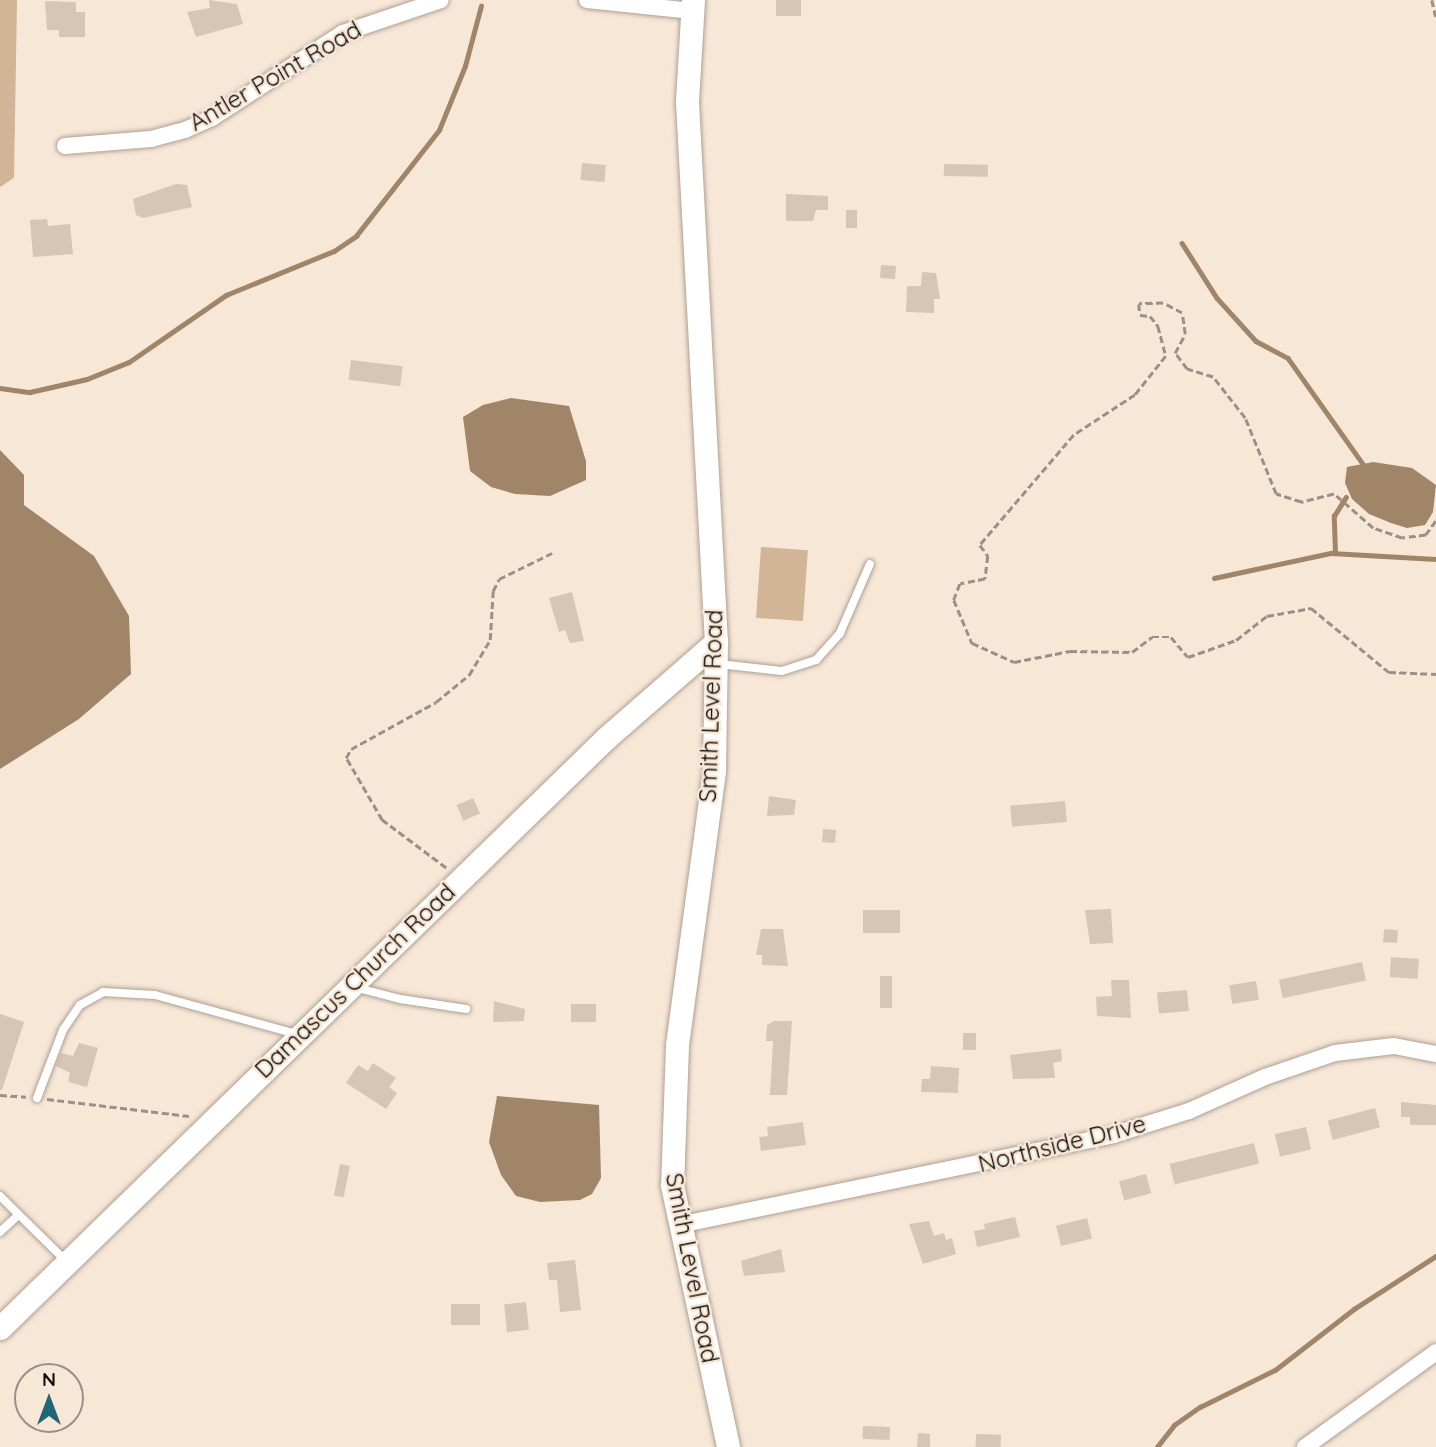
<!DOCTYPE html>
<html>
<head>
<meta charset="utf-8">
<style>
  body { margin:0 }
  #map { position:relative; width:1436px; height:1447px; overflow:hidden; background:#f7e7d7; font-family:Quicksand,sans-serif }
  div>[style] { position:absolute }
  .green>* { inset:0; background:#d2b497; transform-origin:0 0 }
  .water>* { inset:0; background:#a18569 }
  .stream>* { height:4.5px; margin:-2.25px; padding:0 2.25px; transform-origin:2.25px; border-radius:2.25px; background:#a18569 }
  .building>* { inset:0; background:#d5c6b6; transform-origin:0 0 }
  .path>* { height:2.5px; margin-top:-1.25px; transform-origin:0; background:repeating-linear-gradient(90deg,#9c9085 0 7px,transparent 0 10.5px) }
  .roads { filter:drop-shadow(0 0 2px #b0a092) drop-shadow(0 0 2px #b0a092) }
  .lane>* { height:8px; margin:-4px; padding:0 4px; transform-origin:4px; border-radius:4px; background:#fff }
  .street>* { height:16px; margin:-8px; padding:0 8px; transform-origin:8px; border-radius:8px; background:#fff }
  .secondary>* { height:23px; margin:-11.5px; padding:0 11.5px; transform-origin:11.5px; border-radius:11.5px; background:#fff }
  span { translate:-50% -50%; white-space:nowrap; text-align:center; line-height:1.15; -webkit-text-stroke:5px #f7e7d7; paint-order:stroke }
  .street-label { font-size:24px; color:#110c07 }
  .north { position:absolute; left:14px; top:1363px; width:70px; height:70px; box-sizing:border-box; background:#f7e7d7; border:2px solid #9b8f84; border-radius:50%; rotate:0deg; font-size:19px; font-weight:700; line-height:28px; text-align:center; color:#110c07 }
  .north::after { content:''; display:block; margin:auto; width:24px; height:32px; background:#216677; clip-path:polygon(50% 0,100% 100%,50% 72%,0 100%) }
</style>
</head>
<body>
<div id="map">
  <div class="green">
    <i style="clip-path:polygon(0 0,17px 0,14px 178px,0 187px)"></i>
    <i style="left:761px;top:547px;width:47px;height:71px;rotate:4deg"></i>
  </div>
  <div class="water">
    <i style="clip-path:polygon(511px 398px,569px 406px,586px 461px,586px 480px,550px 496px,515px 494px,491px 487px,470px 471px,463px 417px,483px 405px)"></i>
    <i style="clip-path:polygon(0 450px,24px 475px,24px 505px,94px 556px,129px 616px,131px 674px,79px 719px,0 769px)"></i>
    <i style="clip-path:polygon(1373px 462px,1412px 468px,1436px 485px,1433px 512px,1425px 525px,1407px 528px,1391px 523px,1369px 514px,1352px 499px,1345px 483px,1347px 467px)"></i>
    <i style="clip-path:polygon(497px 1096px,599px 1105px,601px 1178px,592px 1194px,580px 1200px,540px 1202px,516px 1196px,501px 1175px,489px 1142px)"></i>
  </div>
  <div class="stream">
    <i style="left:1182px;top:243px;width:65px;rotate:57.5deg"></i>
    <i style="left:1217px;top:298px;width:58px;rotate:47.8deg"></i>
    <i style="left:1256px;top:341px;width:36px;rotate:28deg"></i>
    <i style="left:1288px;top:358px;width:130px;rotate:54.7deg"></i>
    <i style="left:0;top:388px;width:30px;rotate:8deg"></i>
    <i style="left:30px;top:392px;width:58px;rotate:-12.8deg"></i>
    <i style="left:87px;top:379px;width:45px;rotate:-22deg"></i>
    <i style="left:129px;top:362px;width:118px;rotate:-34.6deg"></i>
    <i style="left:226px;top:295px;width:117px;rotate:-22.2deg"></i>
    <i style="left:334px;top:251px;width:27px;rotate:-34deg"></i>
    <i style="left:356px;top:236px;width:135px;rotate:-51.9deg"></i>
    <i style="left:439px;top:130px;width:69px;rotate:-67.9deg"></i>
    <i style="left:465px;top:66px;width:62px;rotate:-75.1deg"></i>
    <i style="left:1335px;top:553px;width:37px;rotate:-92deg"></i>
    <i style="left:1334px;top:516px;width:22px;rotate:-58deg"></i>
    <i style="left:1214px;top:578px;width:120px;rotate:-12.1deg"></i>
    <i style="left:1331px;top:553px;width:105px;rotate:3.3deg"></i>
    <i style="left:1157px;top:1447px;width:28px;rotate:-52deg"></i>
    <i style="left:1174px;top:1425px;width:32px;rotate:-35deg"></i>
    <i style="left:1200px;top:1407px;width:84px;rotate:-26.3deg"></i>
    <i style="left:1275px;top:1370px;width:100px;rotate:-37.7deg"></i>
    <i style="left:1354px;top:1309px;width:98px;rotate:-32.9deg"></i>
  </div>
  <div class="building">
    <i style="clip-path:polygon(209px 0,237px 4px,243px 24px,196px 37px,187px 12px,210px 8px)"></i>
    <i style="left:776px;top:0;width:25px;height:16px"></i>
    <i style="clip-path:polygon(45px 1px,76px 2px,76px 12px,85px 12px,85px 37px,59px 37px,59px 30px,47px 30px)"></i>
    <i style="left:582px;top:163px;width:24px;height:17px;rotate:5deg"></i>
    <i style="left:944px;top:164px;width:44px;height:12px;rotate:1deg"></i>
    <i style="clip-path:polygon(176px 184px,187px 185px,192px 207px,143px 218px,136px 215px,133px 199px)"></i>
    <i style="clip-path:polygon(786px 194px,828px 196px,828px 210px,816px 210px,813px 221px,786px 221px)"></i>
    <i style="left:846px;top:210px;width:11px;height:18px"></i>
    <i style="clip-path:polygon(47px 219px,48px 226px,70px 224px,73px 254px,33px 257px,30px 220px)"></i>
    <i style="left:881px;top:265px;width:15px;height:13px;rotate:4deg"></i>
    <i style="clip-path:polygon(922px 272px,936px 273px,940px 299px,934px 299px,934px 313px,906px 312px,907px 286px,921px 286px)"></i>
    <i style="left:351px;top:360px;width:52px;height:20px;rotate:7deg"></i>
    <i style="clip-path:polygon(572px 592px,584px 641px,570px 643px,565px 630px,559px 632px,549px 598px)"></i>
    <i style="clip-path:polygon(769px 796px,796px 800px,794px 815px,767px 816px)"></i>
    <i style="left:473px;top:798px;width:17px;height:18px;rotate:66deg"></i>
    <i style="left:1065px;top:801px;width:21px;height:55px;rotate:85deg"></i>
    <i style="left:823px;top:829px;width:13px;height:13px;rotate:4deg"></i>
    <i style="clip-path:polygon(1111px 909px,1113px 943px,1090px 944px,1085px 910px)"></i>
    <i style="left:863px;top:910px;width:37px;height:23px"></i>
    <i style="clip-path:polygon(761px 929px,783px 929px,788px 966px,762px 965px,762px 955px,756px 955px)"></i>
    <i style="left:1384px;top:929px;width:14px;height:13px;rotate:4deg"></i>
    <i style="left:1391px;top:957px;width:28px;height:20px;rotate:4deg"></i>
    <i style="left:1362px;top:962px;width:19px;height:85px;rotate:78deg"></i>
    <i style="left:880px;top:976px;width:12px;height:32px"></i>
    <i style="clip-path:polygon(1111px 980px,1129px 980px,1131px 1018px,1097px 1016px,1096px 997px,1112px 996px)"></i>
    <i style="left:1256px;top:981px;width:19px;height:27px;rotate:81deg"></i>
    <i style="left:1187px;top:990px;width:21px;height:30px;rotate:85deg"></i>
    <i style="clip-path:polygon(494px 1001px,525px 1009px,524px 1021px,493px 1022px)"></i>
    <i style="left:571px;top:1004px;width:25px;height:18px"></i>
    <i style="clip-path:polygon(0 1014px,24px 1022px,2px 1090px,0 1090px)"></i>
    <i style="clip-path:polygon(774px 1021px,792px 1021px,787px 1095px,770px 1095px,773px 1041px,766px 1041px,767px 1025px)"></i>
    <i style="left:963px;top:1033px;width:13px;height:17px"></i>
    <i style="clip-path:polygon(79px 1043px,98px 1048px,87px 1087px,68px 1082px,70px 1073px,56px 1066px,61px 1053px,73px 1056px)"></i>
    <i style="clip-path:polygon(1061px 1049px,1062px 1061px,1053px 1063px,1055px 1078px,1013px 1079px,1010px 1055px)"></i>
    <i style="clip-path:polygon(373px 1063px,396px 1078px,389px 1087px,397px 1093px,386px 1109px,346px 1083px,358px 1065px,368px 1071px)"></i>
    <i style="clip-path:polygon(931px 1066px,959px 1068px,958px 1093px,921px 1092px,922px 1079px,930px 1079px)"></i>
    <i style="clip-path:polygon(1401px 1102px,1436px 1105px,1436px 1125px,1410px 1125px,1410px 1117px,1401px 1117px)"></i>
    <i style="left:1375px;top:1108px;width:20px;height:49px;rotate:75deg"></i>
    <i style="clip-path:polygon(803px 1122px,806px 1145px,761px 1151px,759px 1137px,768px 1136px,767px 1127px)"></i>
    <i style="left:1306px;top:1127px;width:23px;height:32px;rotate:77deg"></i>
    <i style="left:1254px;top:1143px;width:21px;height:87px;rotate:76deg"></i>
    <i style="left:340px;top:1164px;width:10px;height:32px;rotate:11deg"></i>
    <i style="left:1146px;top:1174px;width:20px;height:28px;rotate:75deg"></i>
    <i style="clip-path:polygon(1015px 1217px,1020px 1237px,977px 1247px,974px 1231px,985px 1229px,984px 1224px)"></i>
    <i style="left:1087px;top:1218px;width:21px;height:32px;rotate:76deg"></i>
    <i style="clip-path:polygon(929px 1221px,934px 1236px,944px 1233px,946px 1240px,952px 1238px,956px 1254px,923px 1264px,909px 1224px)"></i>
    <i style="clip-path:polygon(781px 1249px,785px 1272px,744px 1276px,741px 1261px)"></i>
    <i style="clip-path:polygon(575px 1260px,581px 1310px,560px 1312px,557px 1280px,549px 1280px,547px 1263px)"></i>
    <i style="left:526px;top:1302px;width:28px;height:22px;rotate:84deg"></i>
    <i style="left:451px;top:1304px;width:29px;height:21px"></i>
    <i style="left:863px;top:1426px;width:27px;height:13px;rotate:2deg"></i>
    <i style="clip-path:polygon(918px 1433px,930px 1434px,930px 1447px,917px 1447px)"></i>
    <i style="left:976px;top:1434px;width:25px;height:13px;rotate:2deg"></i>
  </div>
  <div class="path">
    <i style="left:1432px;top:0;width:17px;rotate:77deg"></i>
    <i style="left:1436px;top:521px;width:17px;rotate:126deg"></i>
    <i style="left:1426px;top:535px;width:24px;rotate:173deg"></i>
    <i style="left:1402px;top:538px;width:31px;rotate:-161deg"></i>
    <i style="left:1373px;top:528px;width:52px;rotate:-138.9deg"></i>
    <i style="left:1334px;top:494px;width:34px;rotate:166deg"></i>
    <i style="left:1301px;top:502px;width:26px;rotate:-162deg"></i>
    <i style="left:1276px;top:494px;width:82px;rotate:-112.2deg"></i>
    <i style="left:1245px;top:418px;width:52px;rotate:-128deg"></i>
    <i style="left:1213px;top:377px;width:27px;rotate:-163deg"></i>
    <i style="left:1187px;top:369px;width:20px;rotate:-127deg"></i>
    <i style="left:1175px;top:353px;width:21px;rotate:-62deg"></i>
    <i style="left:1185px;top:334px;width:21px;rotate:-98deg"></i>
    <i style="left:1182px;top:313px;width:21px;rotate:-152deg"></i>
    <i style="left:1163px;top:303px;width:24px;rotate:178deg"></i>
    <i style="left:1139px;top:304px;width:11px;rotate:85deg"></i>
    <i style="left:1140px;top:315px;width:10px;rotate:6deg"></i>
    <i style="left:1150px;top:316px;width:13px;rotate:51deg"></i>
    <i style="left:1158px;top:326px;width:31px;rotate:75deg"></i>
    <i style="left:1166px;top:356px;width:50px;rotate:128.5deg"></i>
    <i style="left:1135px;top:395px;width:73px;rotate:146.7deg"></i>
    <i style="left:1074px;top:435px;width:145px;rotate:130.5deg"></i>
    <i style="left:980px;top:545px;width:14px;rotate:54deg"></i>
    <i style="left:988px;top:556px;width:23px;rotate:97deg"></i>
    <i style="left:985px;top:579px;width:25px;rotate:169deg"></i>
    <i style="left:960px;top:584px;width:17px;rotate:111deg"></i>
    <i style="left:954px;top:600px;width:47px;rotate:67.3deg"></i>
    <i style="left:972px;top:643px;width:46px;rotate:24.3deg"></i>
    <i style="left:1014px;top:662px;width:57px;rotate:-11.1deg"></i>
    <i style="left:1070px;top:651px;width:62px;rotate:0.9deg"></i>
    <i style="left:1132px;top:652px;width:25px;rotate:-37deg"></i>
    <i style="left:1152px;top:637px;width:19px"></i>
    <i style="left:1171px;top:637px;width:26px;rotate:50deg"></i>
    <i style="left:1188px;top:657px;width:51px;rotate:-19.5deg"></i>
    <i style="left:1236px;top:640px;width:39px;rotate:-38deg"></i>
    <i style="left:1267px;top:616px;width:45px;rotate:-10.3deg"></i>
    <i style="left:1311px;top:608px;width:101px;rotate:39.4deg"></i>
    <i style="left:1389px;top:672px;width:47px;rotate:2.4deg"></i>
    <i style="left:446px;top:868px;width:80px;rotate:-143.1deg"></i>
    <i style="left:382px;top:820px;width:72px;rotate:-120.1deg"></i>
    <i style="left:346px;top:758px;width:10px;rotate:-61deg"></i>
    <i style="left:351px;top:749px;width:97px;rotate:-28.9deg"></i>
    <i style="left:436px;top:702px;width:43px;rotate:-39.3deg"></i>
    <i style="left:469px;top:675px;width:41px;rotate:-59deg"></i>
    <i style="left:490px;top:640px;width:49px;rotate:-86.5deg"></i>
    <i style="left:493px;top:591px;width:13px;rotate:-63deg"></i>
    <i style="left:499px;top:579px;width:59px;rotate:-26.1deg"></i>
    <i style="left:0;top:1095px;width:26px;rotate:4deg"></i>
    <i style="left:47px;top:1099px;width:143px;rotate:6.8deg"></i>
  </div>
  <div class="roads">
    <div class="lane">
      <i style="left:719px;top:664px;width:63px;rotate:6.3deg"></i>
      <i style="left:782px;top:671px;width:36px;rotate:-18deg"></i>
      <i style="left:816px;top:660px;width:36px;rotate:-48deg"></i>
      <i style="left:840px;top:633px;width:75px;rotate:-66.5deg"></i>
      <i style="left:354px;top:987px;width:48px;rotate:14.6deg"></i>
      <i style="left:400px;top:999px;width:67px;rotate:8.6deg"></i>
      <i style="left:37px;top:1098px;width:73px;rotate:-69.1deg"></i>
      <i style="left:63px;top:1030px;width:30px;rotate:-56deg"></i>
      <i style="left:80px;top:1005px;width:26px;rotate:-29deg"></i>
      <i style="left:103px;top:992px;width:52px;rotate:3.3deg"></i>
      <i style="left:155px;top:995px;width:147px;rotate:15.4deg"></i>
      <i style="left:0;top:1196px;width:91px;rotate:44.6deg"></i>
      <i style="left:0;top:1232px;width:25px;rotate:-43deg"></i>
    </div>
    <div class="street">
      <i style="left:587px;top:0;width:106px;rotate:6deg"></i>
      <i style="left:65px;top:146px;width:86px;rotate:-4.7deg"></i>
      <i style="left:151px;top:139px;width:35px;rotate:-15deg"></i>
      <i style="left:185px;top:130px;width:30px;rotate:-24deg"></i>
      <i style="left:212px;top:118px;width:156px;rotate:-33deg"></i>
      <i style="left:343px;top:33px;width:103px;rotate:-18.6deg"></i>
      <i style="left:679px;top:1225px;width:443px;rotate:-11.7deg"></i>
      <i style="left:1113px;top:1135px;width:80px;rotate:-17.5deg"></i>
      <i style="left:1189px;top:1111px;width:83px;rotate:-24.1deg"></i>
      <i style="left:1265px;top:1077px;width:74px;rotate:-18.9deg"></i>
      <i style="left:1335px;top:1053px;width:59px;rotate:-6.8deg"></i>
      <i style="left:1394px;top:1046px;width:43px;rotate:10.8deg"></i>
      <i style="left:1305px;top:1447px;width:162px;rotate:-35.9deg"></i>
    </div>
    <div class="secondary">
      <i style="left:693px;top:0;width:102px;rotate:93.4deg"></i>
      <i style="left:687px;top:102px;width:541px;rotate:86.93deg"></i>
      <i style="left:716px;top:642px;width:129px;rotate:90.9deg"></i>
      <i style="left:714px;top:771px;width:276px;rotate:97.7deg"></i>
      <i style="left:677px;top:1045px;width:140px;rotate:92deg"></i>
      <i style="left:672px;top:1185px;width:268px;rotate:77.9deg"></i>
      <i style="left:0;top:1328px;width:846px;rotate:-44.23deg"></i>
      <i style="left:606px;top:738px;width:146px;rotate:-41.1deg"></i>
    </div>
  </div>
  <div class="street-label">
    <span style="left:275px;top:76px;rotate:-30deg">Antler Point Road</span>
    <span style="left:711px;top:706px;rotate:-88deg">Smith Level Road</span>
    <span style="left:355px;top:981px;rotate:-44deg">Damascus Church Road</span>
    <span style="left:1062px;top:1144px;rotate:-14deg">Northside Drive</span>
    <span style="left:692px;top:1268px;rotate:79deg">Smith Level Road</span>
  </div>
  <div class="north">N</div>
</div>
</body>
</html>
